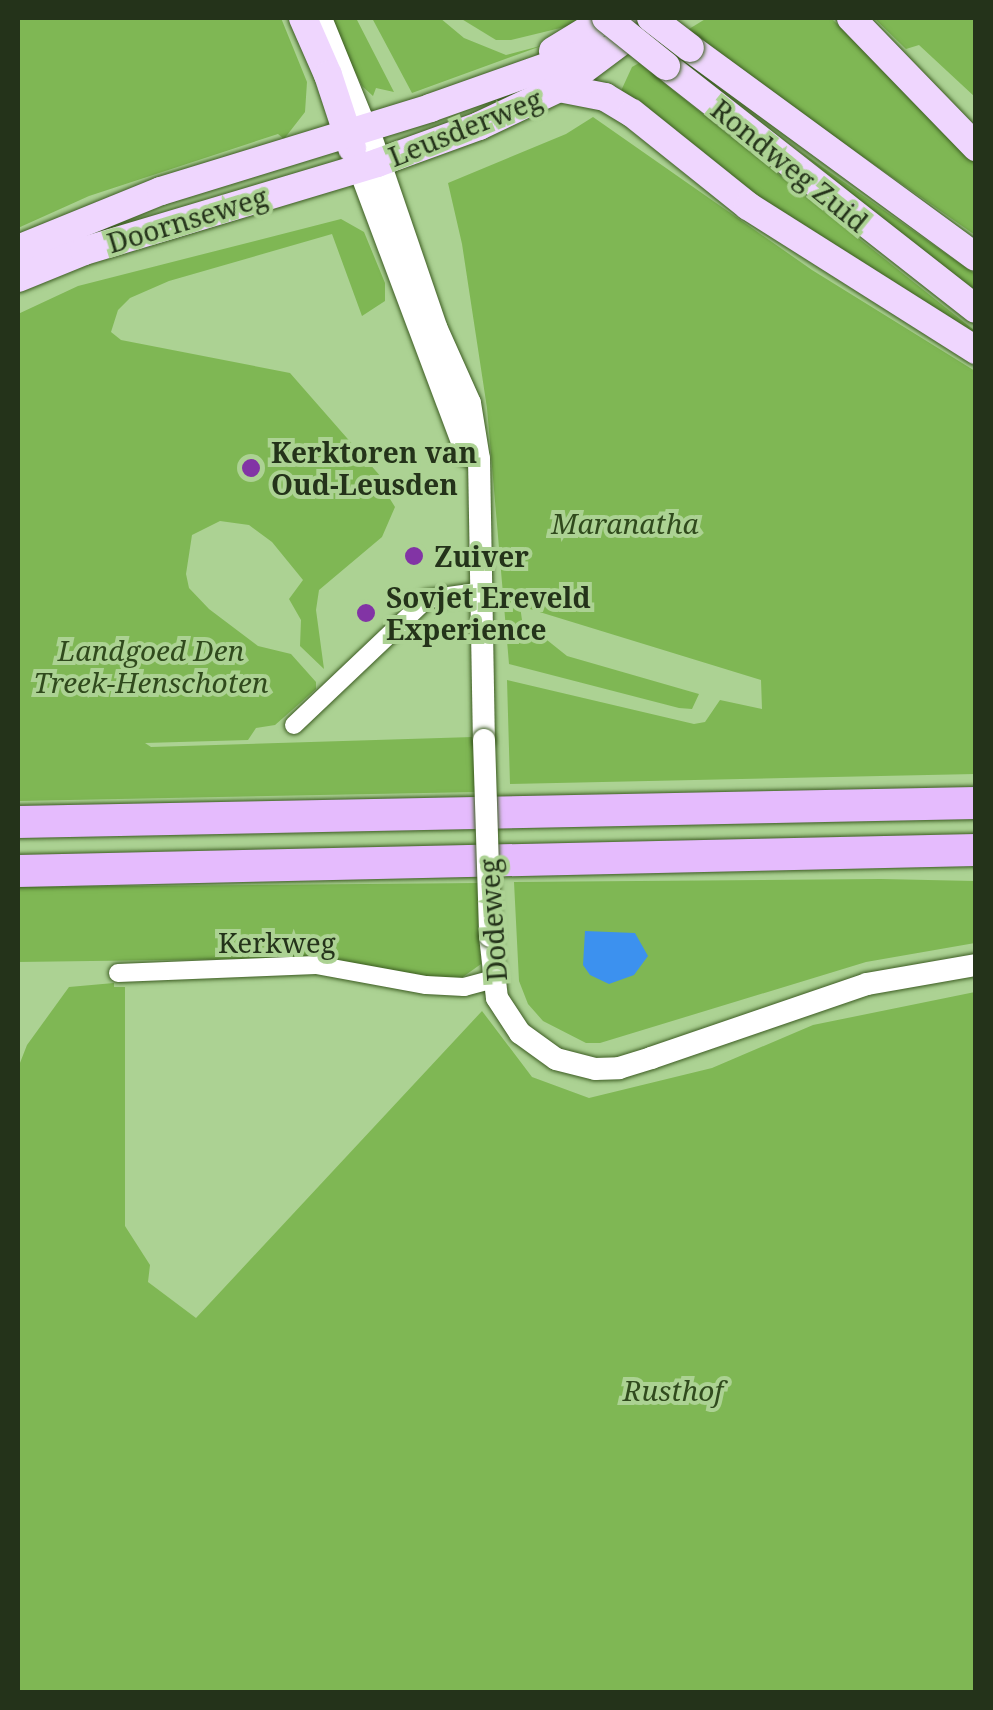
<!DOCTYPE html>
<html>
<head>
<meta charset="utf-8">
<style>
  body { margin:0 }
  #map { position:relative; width:993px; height:1710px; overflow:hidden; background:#acd293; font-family:"Noto Serif",serif }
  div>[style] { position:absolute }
  .green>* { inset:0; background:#7fb754 }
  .water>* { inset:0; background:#3c91ef }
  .roads { filter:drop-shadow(0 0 2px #3c5c22) drop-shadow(0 0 2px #3c5c22) }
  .minor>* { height:18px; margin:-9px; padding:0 9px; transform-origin:9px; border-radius:9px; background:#fff }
  .tertiary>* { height:22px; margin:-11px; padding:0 11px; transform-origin:11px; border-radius:11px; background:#fff }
  .primary>* { height:28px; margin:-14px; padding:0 14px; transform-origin:14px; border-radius:14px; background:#efd6fe }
  .motorway>* { height:32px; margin:-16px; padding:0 16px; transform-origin:16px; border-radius:16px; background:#e5bbfd }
  .bridges { filter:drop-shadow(0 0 2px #3c5c22) drop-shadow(0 0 2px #3c5c22) }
  .tertiary-bridge>* { height:22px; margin:-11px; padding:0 11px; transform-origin:11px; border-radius:11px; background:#fff }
  .primary-bridge>* { height:28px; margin:-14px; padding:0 14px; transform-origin:14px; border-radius:14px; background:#efd6fe }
  .dots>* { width:28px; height:28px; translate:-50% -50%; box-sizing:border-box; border:5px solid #acd293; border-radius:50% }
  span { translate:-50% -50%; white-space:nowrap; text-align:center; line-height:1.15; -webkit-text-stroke:8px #acd293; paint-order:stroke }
  .street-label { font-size:28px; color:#24331a }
  .poi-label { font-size:28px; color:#24331a; font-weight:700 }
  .left { translate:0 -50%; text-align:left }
  .park-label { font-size:28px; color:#304a1d; font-style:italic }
  .frame { position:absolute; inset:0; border:20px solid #24331a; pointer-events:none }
</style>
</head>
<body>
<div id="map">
  <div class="green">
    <i style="clip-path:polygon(18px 18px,281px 18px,307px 82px,305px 112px,284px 139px,278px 134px,89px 196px,18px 228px)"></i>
    <i style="clip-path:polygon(329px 18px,356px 18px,394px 92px,376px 88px,373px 96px,362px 86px)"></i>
    <i style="clip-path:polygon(372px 18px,440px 18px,464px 38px,506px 55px,544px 45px,412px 93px)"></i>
    <i style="clip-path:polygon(460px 18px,584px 18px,577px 24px,511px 40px,496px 40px)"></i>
    <i style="clip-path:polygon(707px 18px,831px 18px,975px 156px,975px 235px,716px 54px,689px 29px)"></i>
    <i style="clip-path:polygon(874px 18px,975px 18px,975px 97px,919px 45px,906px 49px)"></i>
    <i style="clip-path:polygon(639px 63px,975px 331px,975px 342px,779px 219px,620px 93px,632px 67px)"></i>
    <i style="clip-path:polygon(593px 117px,812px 270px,975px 371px,975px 774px,510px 784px,507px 680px,694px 724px,705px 722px,720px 700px,762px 709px,761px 680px,520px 606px,522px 620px,567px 656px,699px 694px,692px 709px,679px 708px,509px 664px,487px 408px,462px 244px,448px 183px,566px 134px)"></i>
    <i style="clip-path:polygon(798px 150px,975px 274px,975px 290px,891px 226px)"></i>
    <i style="clip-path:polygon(341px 219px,364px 232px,385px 283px,385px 301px,362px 316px,332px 234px,169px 281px,130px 298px,118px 310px,111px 332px,121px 340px,290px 373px,396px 494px,390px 499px,395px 507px,382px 537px,319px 590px,316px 610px,324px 669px,300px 646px,301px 620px,289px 599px,303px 580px,272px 542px,249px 525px,220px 521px,192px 535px,186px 574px,189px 588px,209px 609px,258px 646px,291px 654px,316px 682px,316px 689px,275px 725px,256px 728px,248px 740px,145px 743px,151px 747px,473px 737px,476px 792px,18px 801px,18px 314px,78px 286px)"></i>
    <i style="clip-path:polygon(881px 879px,975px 881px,975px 943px,866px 962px,600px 1043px,586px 1043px,543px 1021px,528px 1004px,519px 981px,514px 882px)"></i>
    <i style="clip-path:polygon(479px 883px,481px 964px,460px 979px,446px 981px,321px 958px,18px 962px,18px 887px)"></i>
    <i style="clip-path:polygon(114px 983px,114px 987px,125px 987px,125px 1226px,150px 1265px,148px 1282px,196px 1318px,482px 1011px,532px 1077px,589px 1098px,712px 1068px,813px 1025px,975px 992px,975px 1692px,18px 1692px,18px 1068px,27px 1045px,69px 987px)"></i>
  </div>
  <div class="water">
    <i style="clip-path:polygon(585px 931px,635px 933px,648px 956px,634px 975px,609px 984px,590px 975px,583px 965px)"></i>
  </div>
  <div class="roads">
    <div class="minor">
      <i style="left:323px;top:18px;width:119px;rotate:67.8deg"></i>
      <i style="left:294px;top:725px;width:183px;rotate:-43.5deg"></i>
      <i style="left:427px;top:599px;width:58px;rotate:-8deg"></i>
      <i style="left:118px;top:973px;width:198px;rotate:-2.3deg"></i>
      <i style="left:316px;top:965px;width:112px;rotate:10.3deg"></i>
      <i style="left:426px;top:985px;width:38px;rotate:3deg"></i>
      <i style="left:464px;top:987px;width:30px;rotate:-15deg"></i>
    </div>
    <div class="tertiary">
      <i style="left:368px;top:128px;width:210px;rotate:71.1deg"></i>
      <i style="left:436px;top:327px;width:83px;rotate:65.9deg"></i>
      <i style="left:470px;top:403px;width:57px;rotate:80.9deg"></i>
      <i style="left:479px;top:459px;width:281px;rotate:89deg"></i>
      <i style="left:359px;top:168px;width:307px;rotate:69.4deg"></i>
      <i style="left:490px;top:936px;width:62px;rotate:83.6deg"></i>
      <i style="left:497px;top:998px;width:42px;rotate:56.7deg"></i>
      <i style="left:520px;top:1033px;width:44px;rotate:35.8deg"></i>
      <i style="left:556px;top:1059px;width:40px;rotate:14.4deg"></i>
      <i style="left:595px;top:1069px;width:24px;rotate:-2deg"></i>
      <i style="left:619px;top:1068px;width:34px;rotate:-17deg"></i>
      <i style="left:651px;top:1058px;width:228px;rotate:-18.9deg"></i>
      <i style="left:867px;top:984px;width:111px;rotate:-9.9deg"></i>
    </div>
    <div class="primary">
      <i style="left:303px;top:18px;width:62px;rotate:66.3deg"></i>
      <i style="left:328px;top:75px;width:77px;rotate:71.8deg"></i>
      <i style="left:851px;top:18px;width:180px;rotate:45.9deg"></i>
      <i style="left:690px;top:48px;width:354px;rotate:36.2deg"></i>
      <i style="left:553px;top:51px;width:63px;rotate:-31.4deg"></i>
      <i style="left:666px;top:66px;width:394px;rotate:38.1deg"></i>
      <i style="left:559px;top:88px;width:47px;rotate:11.1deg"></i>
      <i style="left:605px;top:97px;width:31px;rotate:31deg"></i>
      <i style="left:632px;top:113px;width:149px;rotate:38.7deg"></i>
      <i style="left:748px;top:206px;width:270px;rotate:32.3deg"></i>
      <i style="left:18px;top:249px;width:154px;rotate:-22.1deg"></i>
      <i style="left:161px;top:191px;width:282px;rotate:-17.1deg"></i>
      <i style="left:430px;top:108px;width:177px;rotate:-19.5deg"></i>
      <i style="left:18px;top:278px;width:71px;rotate:-22.2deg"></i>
      <i style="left:84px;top:251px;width:306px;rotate:-16.7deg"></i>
      <i style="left:377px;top:163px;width:109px;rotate:-19.9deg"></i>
      <i style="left:479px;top:126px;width:89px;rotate:-25.4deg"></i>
      <i style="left:559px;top:88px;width:109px;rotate:-36.8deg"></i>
    </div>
    <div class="motorway">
      <i style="left:18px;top:822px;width:958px;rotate:-1.14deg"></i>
      <i style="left:18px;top:871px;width:958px;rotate:-1.26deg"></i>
    </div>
  </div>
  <div class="bridges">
    <div class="tertiary-bridge">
      <i style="left:484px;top:740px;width:196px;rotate:88.2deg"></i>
    </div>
    <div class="primary-bridge">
      <i style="left:606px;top:18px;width:77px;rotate:38.7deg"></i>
      <i style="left:651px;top:18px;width:49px;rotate:37.6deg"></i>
    </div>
  </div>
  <div class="dots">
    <i style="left:251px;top:468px;background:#8234a5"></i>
    <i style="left:414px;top:556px;background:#8234a5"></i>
    <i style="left:366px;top:613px;background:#8234a5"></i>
  </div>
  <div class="street-label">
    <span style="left:465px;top:127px;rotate:-22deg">Leusderweg</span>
    <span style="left:790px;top:165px;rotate:39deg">Rondweg Zuid</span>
    <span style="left:187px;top:219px;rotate:-17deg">Doornseweg</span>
    <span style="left:492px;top:920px;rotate:-94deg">Dodeweg</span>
    <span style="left:277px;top:942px">Kerkweg</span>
  </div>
  <div class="poi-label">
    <span class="left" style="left:271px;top:468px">Kerktoren van<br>Oud-Leusden</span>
    <span class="left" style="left:434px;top:556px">Zuiver</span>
    <span class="left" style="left:386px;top:613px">Sovjet Ereveld<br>Experience</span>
  </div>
  <div class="park-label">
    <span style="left:625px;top:523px">Maranatha</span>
    <span style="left:151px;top:666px">Landgoed Den<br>Treek-Henschoten</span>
    <span style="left:673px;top:1390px">Rusthof</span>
  </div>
  <div class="frame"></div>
</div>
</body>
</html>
